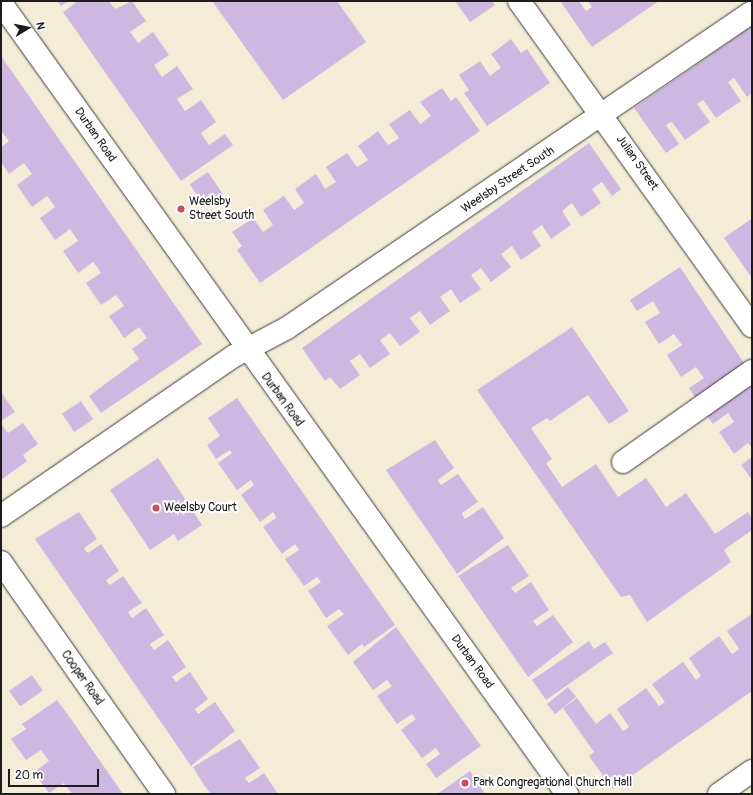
<!DOCTYPE html>
<html>
<head>
<meta charset="utf-8">
<style>
  body { margin:0 }
  #map { position:relative; width:753px; height:795px; overflow:hidden; background:#f3edd8; font-family:Pangolin,sans-serif }
  div>[style] { position:absolute }
  .building>* { inset:0; background:#ceb8e2; transform-origin:0 0 }
  .roads { filter:drop-shadow(0 0 1px #3c3b38) drop-shadow(0 0 1px #3c3b38) }
  .minor>* { height:22px; margin:-11px; padding:0 11px; transform-origin:11px; border-radius:11px; background:#fff }
  .dots>* { width:11px; height:11px; translate:-50% -50%; box-sizing:border-box; border:2px solid #fff; border-radius:50% }
  span { translate:-50% -50%; white-space:nowrap; text-align:center; line-height:1.15; -webkit-text-stroke:4px #fff; paint-order:stroke }
  .street-label { font-size:12px; color:#1c1c1c }
  .poi-label { font-size:12px; color:#1c1c1c }
  .left { translate:0 -50%; text-align:left }
  .frame { position:absolute; inset:0; border:2px solid #1c1c1c; pointer-events:none }
  .north { position:absolute; left:8px; top:8px; width:40px; height:40px; -webkit-text-stroke:3px #fff; paint-order:stroke; rotate:80deg; font-size:11px; font-weight:700; line-height:16px; text-align:center; color:#1c1c1c }
  .north::after { content:''; display:block; margin:auto; width:14px; height:18px; background:#1c1c1c; clip-path:polygon(50% 0,100% 100%,50% 72%,0 100%) }
  .scale { position:absolute; left:8px; top:769px; width:91px; height:18px; box-sizing:border-box; border:2px solid #1c1c1c; border-top:0; padding-left:5px; font-size:12px; line-height:14px; white-space:nowrap; color:#1c1c1c; -webkit-text-stroke:3px #fff; paint-order:stroke }
</style>
</head>
<body>
<div id="map">
  <div class="building">
    <i style="clip-path:polygon(57px 1px,69px 1px,61px 6px)"></i>
    <i style="clip-path:polygon(78px 1px,109px 1px,115px 9px,132px 1px,146px 21px,130px 32px,138px 43px,153px 32px,169px 55px,154px 65px,162px 77px,177px 66px,193px 89px,177px 99px,185px 111px,201px 100px,216px 122px,201px 133px,209px 145px,225px 134px,233px 145px,181px 181px,63px 12px)"></i>
    <i style="clip-path:polygon(212px 1px,337px 1px,366px 42px,283px 100px)"></i>
    <i style="clip-path:polygon(455px 1px,492px 1px,495px 5px,470px 22px)"></i>
    <i style="clip-path:polygon(560px 1px,579px 1px,586px 11px,592px 7px,588px 1px,659px 1px,592px 47px)"></i>
    <i style="clip-path:polygon(752px 26px,752px 93px,747px 97px,734px 78px,728px 82px,741px 101px,716px 118px,703px 100px,697px 104px,710px 122px,685px 140px,672px 122px,669px 123px,666px 125px,679px 144px,666px 153px,634px 108px)"></i>
    <i style="clip-path:polygon(511px 39px,521px 53px,527px 49px,550px 83px,487px 126px,464px 93px,469px 90px,459px 75px,480px 61px,490px 76px,496px 71px,501px 68px,491px 54px)"></i>
    <i style="clip-path:polygon(1px 56px,202px 344px,101px 413px,89px 396px,139px 359px,132px 349px,147px 338px,139px 327px,124px 338px,109px 316px,124px 306px,120px 300px,116px 295px,101px 305px,86px 283px,101px 273px,97px 267px,93px 262px,78px 273px,63px 251px,78px 241px,70px 229px,55px 240px,40px 218px,55px 207px,47px 196px,32px 207px,17px 185px,32px 174px,24px 163px,9px 174px,1px 162px,1px 147px,9px 141px,1px 131px)"></i>
    <i style="clip-path:polygon(442px 88px,451px 101px,456px 97px,480px 131px,260px 283px,237px 250px,242px 246px,232px 232px,253px 218px,263px 232px,273px 225px,263px 210px,284px 196px,294px 210px,304px 203px,295px 189px,316px 174px,325px 189px,336px 182px,326px 167px,347px 153px,357px 167px,368px 160px,358px 146px,378px 131px,388px 145px,395px 141px,399px 138px,389px 124px,410px 110px,420px 124px,431px 116px,420px 102px)"></i>
    <i style="clip-path:polygon(589px 143px,621px 189px,612px 196px,602px 182px,592px 189px,601px 203px,581px 217px,572px 203px,562px 211px,571px 225px,551px 239px,542px 225px,532px 232px,541px 246px,521px 260px,512px 246px,501px 254px,511px 267px,491px 282px,481px 268px,471px 275px,481px 289px,460px 303px,451px 289px,440px 297px,450px 311px,430px 325px,420px 311px,410px 318px,420px 332px,400px 346px,390px 333px,380px 340px,390px 354px,370px 368px,360px 354px,350px 361px,360px 375px,340px 389px,330px 377px,325px 381px,302px 348px)"></i>
    <i style="left:208px;top:172px;width:27px;height:22px;rotate:56deg"></i>
    <i style="clip-path:polygon(751px 219px,752px 221px,752px 278px,724px 238px)"></i>
    <i style="clip-path:polygon(680px 267px,746px 366px,696px 399px,689px 388px,704px 378px,696px 367px,681px 377px,667px 355px,682px 345px,674px 334px,659px 344px,645px 322px,660px 313px,653px 301px,637px 311px,630px 300px)"></i>
    <i style="clip-path:polygon(572px 327px,629px 411px,609px 424px,588px 395px,550px 421px,547px 418px,531px 428px,552px 459px,546px 463px,562px 487px,596px 464px,618px 497px,646px 478px,666px 507px,686px 493px,715px 534px,748px 512px,752px 518px,752px 530px,724px 550px,731px 562px,647px 622px,630px 595px,621px 597px,477px 390px)"></i>
    <i style="clip-path:polygon(752px 380px,752px 448px,748px 443px,734px 454px,719px 432px,734px 422px,728px 413px,713px 424px,705px 413px)"></i>
    <i style="clip-path:polygon(1px 392px,15px 412px,1px 421px)"></i>
    <i style="clip-path:polygon(237px 398px,395px 625px,364px 647px,362px 644px,348px 655px,327px 626px,344px 614px,339px 609px,326px 618px,308px 591px,321px 582px,317px 577px,304px 586px,285px 559px,299px 550px,295px 544px,282px 554px,263px 527px,276px 518px,275px 515px,273px 512px,260px 522px,241px 495px,254px 485px,251px 480px,237px 490px,218px 463px,232px 453px,230px 450px,216px 459px,207px 445px,220px 436px,208px 418px)"></i>
    <i style="left:81px;top:401px;width:22px;height:23px;rotate:56deg"></i>
    <i style="clip-path:polygon(23px 423px,38px 444px,23px 455px,27px 461px,1px 480px,1px 424px,8px 433px)"></i>
    <i style="clip-path:polygon(435px 440px,454px 468px,438px 480px,441px 485px,458px 474px,478px 502px,462px 513px,463px 516px,465px 519px,483px 507px,504px 538px,457px 574px,386px 470px)"></i>
    <i style="clip-path:polygon(752px 457px,752px 480px,741px 465px)"></i>
    <i style="clip-path:polygon(158px 458px,202px 525px,178px 541px,174px 534px,150px 550px,110px 490px)"></i>
    <i style="clip-path:polygon(79px 512px,97px 539px,84px 548px,86px 551px,88px 553px,101px 544px,119px 571px,106px 580px,108px 583px,110px 585px,123px 576px,142px 603px,128px 612px,132px 618px,146px 608px,164px 635px,150px 644px,154px 650px,168px 640px,186px 667px,172px 677px,176px 682px,190px 672px,208px 699px,195px 709px,198px 714px,215px 702px,235px 731px,191px 766px,35px 539px)"></i>
    <i style="clip-path:polygon(508px 545px,529px 576px,511px 588px,515px 593px,531px 582px,549px 610px,533px 621px,537px 626px,553px 615px,573px 642px,528px 677px,458px 576px)"></i>
    <i style="clip-path:polygon(752px 614px,752px 691px,613px 789px,589px 756px,594px 752px,563px 708px,577px 698px,596px 724px,610px 713px,623px 731px,629px 727px,617px 709px,646px 688px,659px 706px,665px 702px,652px 684px,683px 662px,696px 680px,701px 676px,689px 658px,719px 636px,732px 654px,735px 652px,739px 649px,727px 631px)"></i>
    <i style="clip-path:polygon(396px 627px,481px 746px,436px 778px,426px 764px,440px 754px,436px 748px,422px 758px,401px 730px,416px 719px,412px 714px,397px 724px,377px 696px,392px 686px,387px 680px,373px 690px,353px 662px)"></i>
    <i style="clip-path:polygon(589px 641px,594px 649px,605px 642px,613px 653px,546px 700px,532px 680px)"></i>
    <i style="left:32px;top:675px;width:19px;height:28px;rotate:55deg"></i>
    <i style="left:568px;top:687px;width:13px;height:27px;rotate:51deg"></i>
    <i style="clip-path:polygon(57px 700px,71px 719px,123px 794px,72px 794px,64px 783px,49px 793px,34px 772px,49px 761px,41px 750px,26px 760px,11px 739px,26px 729px,22px 724px)"></i>
    <i style="clip-path:polygon(240px 739px,260px 768px,245px 778px,249px 783px,264px 773px,278px 794px,211px 794px,204px 785px,193px 767px)"></i>
    <i style="clip-path:polygon(470px 771px,485px 794px,437px 794px)"></i>
  </div>
  <div class="roads">
    <div class="minor">
      <i style="left:519px;top:1px;width:400px;rotate:54.4deg"></i>
      <i style="left:1px;top:3px;width:973px;rotate:54.41deg"></i>
      <i style="left:623px;top:462px;width:158px;rotate:-35.2deg"></i>
      <i style="left:1px;top:516px;width:283px;rotate:-34.5deg"></i>
      <i style="left:234px;top:356px;width:60px;rotate:-27.8deg"></i>
      <i style="left:287px;top:328px;width:562px;rotate:-34.2deg"></i>
      <i style="left:1px;top:562px;width:284px;rotate:54.9deg"></i>
      <i style="left:719px;top:794px;width:40px;rotate:-34.9deg"></i>
    </div>
  </div>
  <div class="dots">
    <i style="left:181px;top:209px;background:#d1495b"></i>
    <i style="left:156px;top:508px;background:#d1495b"></i>
    <i style="left:465px;top:783px;background:#d1495b"></i>
  </div>
  <div class="street-label">
    <span style="left:95px;top:135px;rotate:55deg">Durban Road</span>
    <span style="left:637px;top:163px;rotate:55deg">Julian Street</span>
    <span style="left:508px;top:180px;rotate:-34deg">Weelsby Street South</span>
    <span style="left:282px;top:400px;rotate:54deg">Durban Road</span>
    <span style="left:472px;top:662px;rotate:54deg">Durban Road</span>
    <span style="left:82px;top:678px;rotate:55deg">Cooper Road</span>
  </div>
  <div class="poi-label">
    <span class="left" style="left:189px;top:209px">Weelsby<br>Street South</span>
    <span class="left" style="left:164px;top:508px">Weelsby Court</span>
    <span class="left" style="left:473px;top:783px">Park Congregational Church Hall</span>
  </div>
  <div class="frame"></div>
  <div class="north">N</div>
  <div class="scale">20 m</div>
</div>
</body>
</html>
